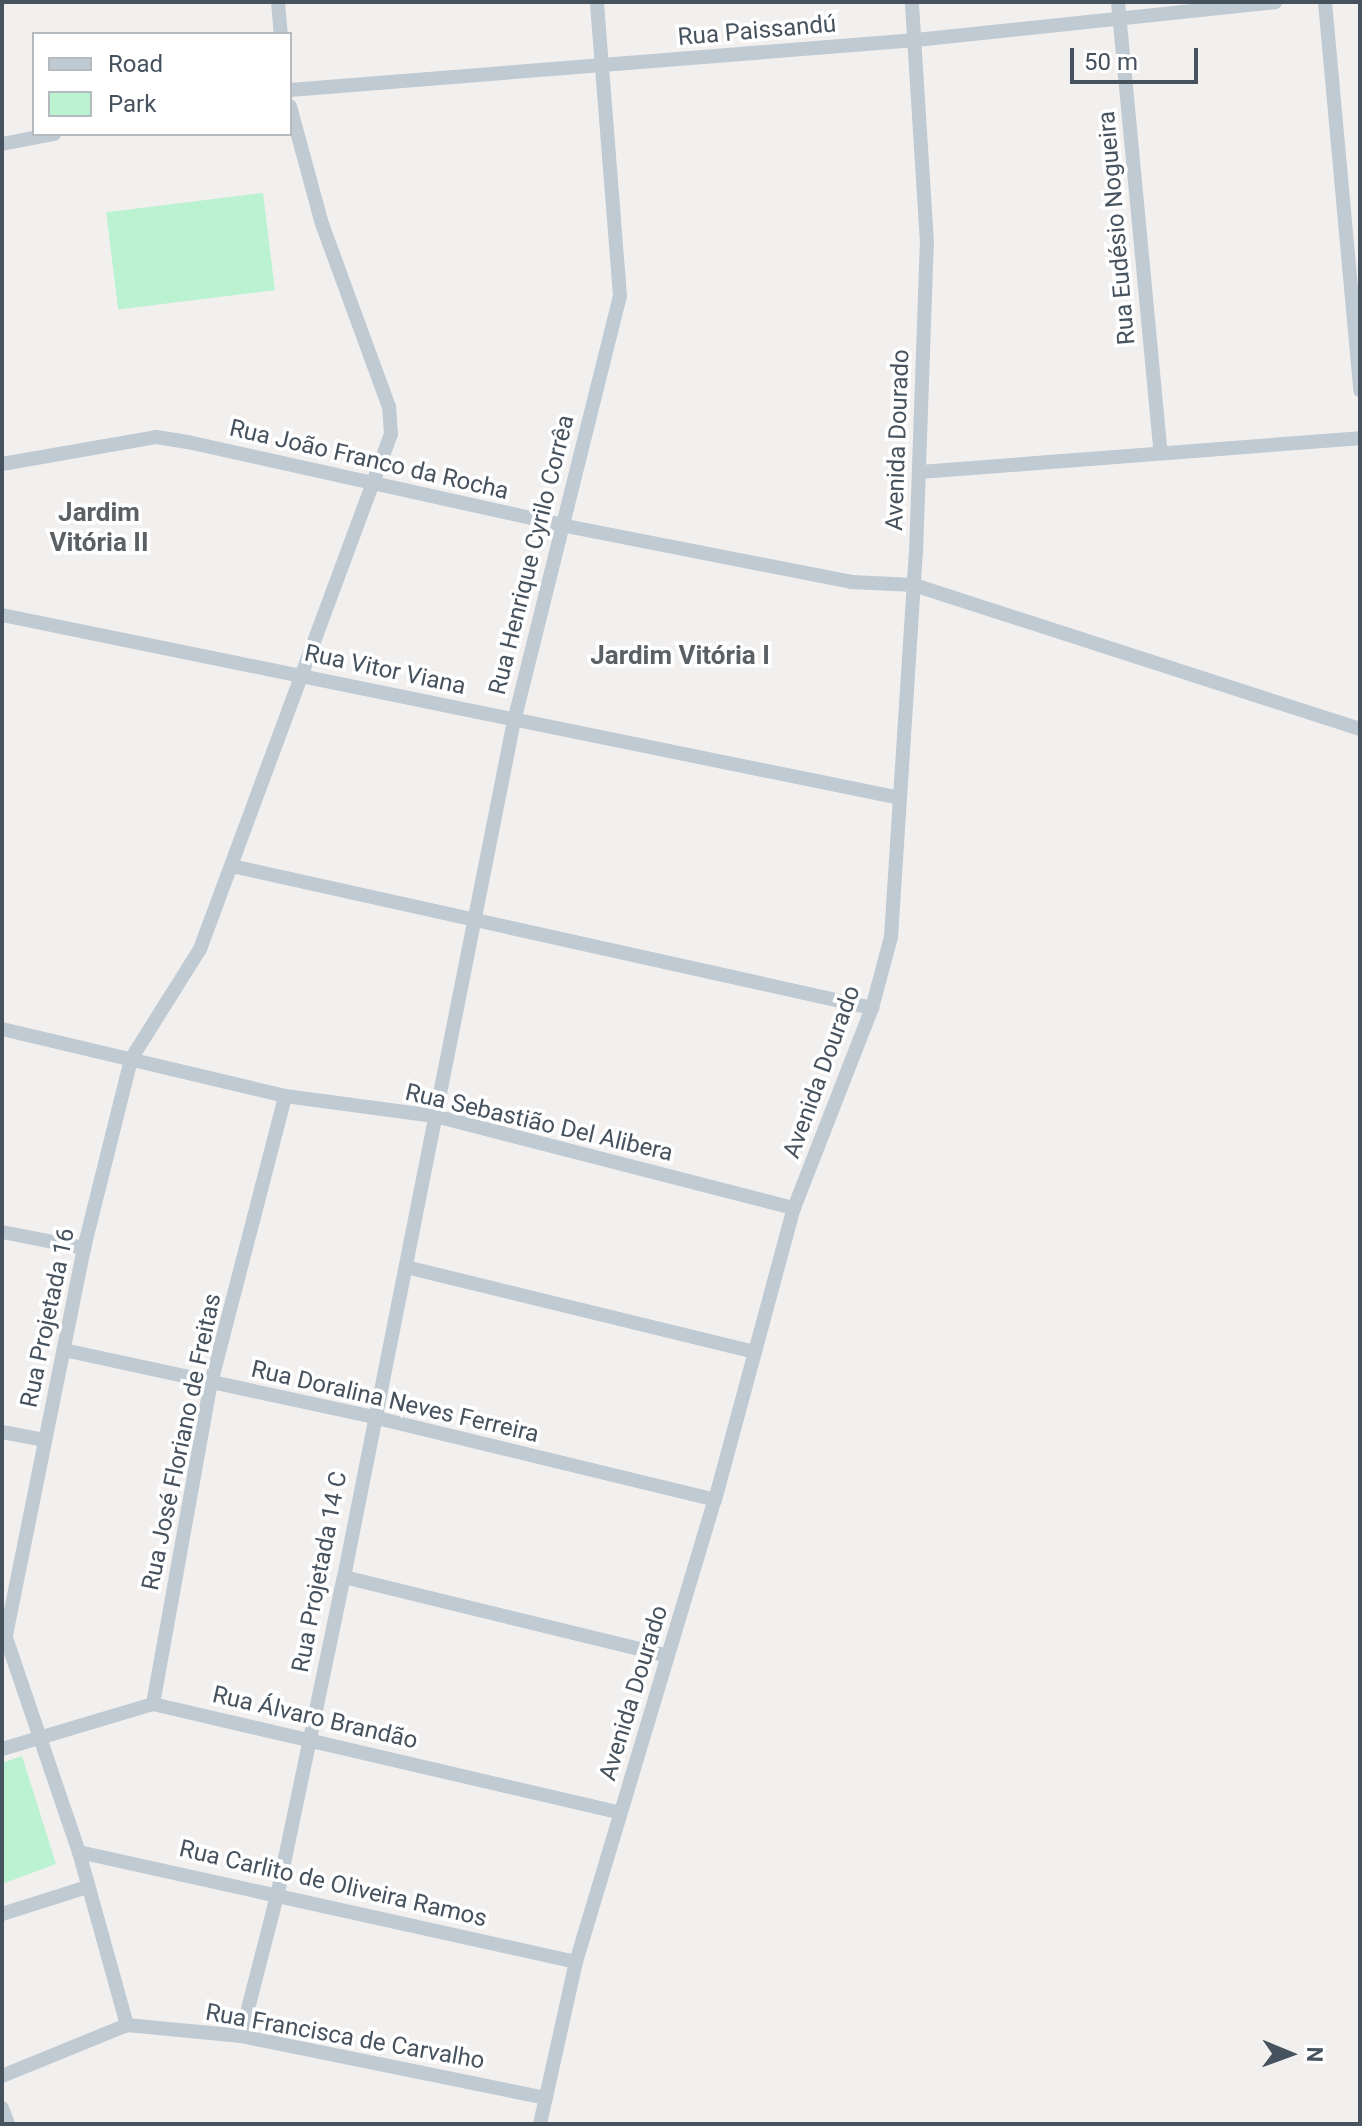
<!DOCTYPE html>
<html>
<head>
<meta charset="utf-8">
<style>
  body { margin:0 }
  #map { position:relative; width:1362px; height:2126px; overflow:hidden; background:#f2efef; font-family:Roboto,sans-serif }
  div>[style] { position:absolute }
  .green>* { inset:0; background:#bbf2d1; transform-origin:0 0 }
  .street>* { height:14px; margin:-7px; padding:0 7px; transform-origin:7px; border-radius:7px; background:#bfcad2 }
  span { translate:-50% -50%; white-space:nowrap; text-align:center; line-height:1.15; -webkit-text-stroke:7px #fff; paint-order:stroke }
  .street-label { font-size:24px; color:#46525e }
  .neighbourhood-label { font-size:26px; color:#5b6065; font-weight:700 }
  .frame { position:absolute; inset:0; border:4px solid #46525e; pointer-events:none }
  .legend { position:absolute; left:32px; top:32px; width:260px; height:104px; box-sizing:border-box; background:#fff; border:2px solid #b5babf; margin:0; padding:10px 14px; list-style:none; font-size:24px; color:#46525e }
  .legend li { display:flex; align-items:center; gap:16px; height:40px }
  .legend b { width:40px; border:2px solid #b5babf }
  .north { position:absolute; left:1250px; top:2014px; width:80px; height:80px; -webkit-text-stroke:6px #fff; paint-order:stroke; rotate:91deg; font-size:22px; font-weight:700; line-height:32px; text-align:center; color:#46525e }
  .north::after { content:''; display:block; margin:auto; width:28px; height:36px; background:#46525e; clip-path:polygon(50% 0,100% 100%,50% 72%,0 100%) }
  .scale { position:absolute; left:1070px; top:48px; width:128px; height:36px; box-sizing:border-box; border:4px solid #46525e; border-top:0; padding-left:10px; font-size:24px; line-height:28px; white-space:nowrap; color:#46525e; -webkit-text-stroke:6px #fff; paint-order:stroke }
</style>
</head>
<body>
<div id="map">
  <div class="green">
    <i style="left:263px;top:193px;width:98px;height:158px;rotate:83deg"></i>
    <i style="clip-path:polygon(22px 1756px,56px 1864px,2px 1884px,2px 1763px)"></i>
  </div>
  <div class="street">
    <i style="left:278px;top:2px;width:32px;rotate:85deg"></i>
    <i style="left:1118px;top:2px;width:450px;rotate:84.6deg"></i>
    <i style="left:1325px;top:2px;width:390px;rotate:84.8deg"></i>
    <i style="left:290px;top:90px;width:628px;rotate:-4.57deg"></i>
    <i style="left:916px;top:40px;width:361px;rotate:-6deg"></i>
    <i style="left:2px;top:144px;width:53px;rotate:-10.9deg"></i>
    <i style="left:2px;top:464px;width:156px;rotate:-9.9deg"></i>
    <i style="left:156px;top:437px;width:32px;rotate:9deg"></i>
    <i style="left:188px;top:442px;width:382px;rotate:12.5deg"></i>
    <i style="left:561px;top:525px;width:296px;rotate:11.1deg"></i>
    <i style="left:851px;top:582px;width:63px;rotate:2.7deg"></i>
    <i style="left:914px;top:585px;width:469px;rotate:17.9deg"></i>
    <i style="left:920px;top:472px;width:441px;rotate:-4.4deg"></i>
    <i style="left:2px;top:615px;width:916px;rotate:11.52deg"></i>
    <i style="left:232px;top:866px;width:656px;rotate:12.51deg"></i>
    <i style="left:2px;top:1029px;width:291px;rotate:13.3deg"></i>
    <i style="left:285px;top:1096px;width:151px;rotate:7.6deg"></i>
    <i style="left:435px;top:1116px;width:371px;rotate:14.4deg"></i>
    <i style="left:2px;top:1232px;width:84px;rotate:11deg"></i>
    <i style="left:406px;top:1267px;width:359px;rotate:13.7deg"></i>
    <i style="left:64px;top:1350px;width:316px;rotate:12.2deg"></i>
    <i style="left:373px;top:1417px;width:352px;rotate:13.6deg"></i>
    <i style="left:2px;top:1432px;width:44px;rotate:10.5deg"></i>
    <i style="left:344px;top:1577px;width:333px;rotate:13.7deg"></i>
    <i style="left:3px;top:1629px;width:236px;rotate:71.2deg"></i>
    <i style="left:79px;top:1852px;width:180px;rotate:74.5deg"></i>
    <i style="left:6px;top:1635px;width:395px;rotate:-78.6deg"></i>
    <i style="left:84px;top:1248px;width:195px;rotate:-76deg"></i>
    <i style="left:131px;top:1059px;width:130px;rotate:-57.9deg"></i>
    <i style="left:200px;top:949px;width:549px;rotate:-69.65deg"></i>
    <i style="left:391px;top:434px;width:27px;rotate:-94deg"></i>
    <i style="left:389px;top:407px;width:195px;rotate:-110.1deg"></i>
    <i style="left:322px;top:224px;width:122px;rotate:-105.2deg"></i>
    <i style="left:153px;top:1704px;width:326px;rotate:-79.8deg"></i>
    <i style="left:211px;top:1383px;width:296px;rotate:-75.5deg"></i>
    <i style="left:2px;top:1749px;width:158px;rotate:-16.6deg"></i>
    <i style="left:153px;top:1704px;width:480px;rotate:13.1deg"></i>
    <i style="left:79px;top:1852px;width:509px;rotate:12.48deg"></i>
    <i style="left:2px;top:1914px;width:89px;rotate:-17.6deg"></i>
    <i style="left:241px;top:2036px;width:149px;rotate:-75.6deg"></i>
    <i style="left:278px;top:1892px;width:322px;rotate:-78.2deg"></i>
    <i style="left:344px;top:1577px;width:873px;rotate:-78.77deg"></i>
    <i style="left:514px;top:721px;width:438px;rotate:-76deg"></i>
    <i style="left:620px;top:296px;width:295px;rotate:-94.5deg"></i>
    <i style="left:2px;top:2076px;width:135px;rotate:-22.2deg"></i>
    <i style="left:127px;top:2025px;width:115px;rotate:5.5deg"></i>
    <i style="left:241px;top:2036px;width:311px;rotate:11.5deg"></i>
    <i style="left:2px;top:2108px;width:17px;rotate:69deg"></i>
    <i style="left:540px;top:2124px;width:166px;rotate:-77.5deg"></i>
    <i style="left:576px;top:1962px;width:482px;rotate:-73.3deg"></i>
    <i style="left:715px;top:1500px;width:302px;rotate:-74.9deg"></i>
    <i style="left:794px;top:1208px;width:215px;rotate:-68.7deg"></i>
    <i style="left:872px;top:1008px;width:73px;rotate:-75deg"></i>
    <i style="left:891px;top:937px;width:385px;rotate:-86.3deg"></i>
    <i style="left:916px;top:553px;width:310px;rotate:-88deg"></i>
    <i style="left:927px;top:243px;width:241px;rotate:-93.6deg"></i>
  </div>
  <div class="street-label">
    <span style="left:757px;top:31px;rotate:-5deg">Rua Paissandú</span>
    <span style="left:1117px;top:228px;rotate:-95deg">Rua Eudésio Nogueira</span>
    <span style="left:898px;top:440px;rotate:-88deg">Avenida Dourado</span>
    <span style="left:369px;top:460px;rotate:13deg">Rua João Franco da Rocha</span>
    <span style="left:532px;top:555px;rotate:-76deg">Rua Henrique Cyrilo Corrêa</span>
    <span style="left:385px;top:670px;rotate:12deg">Rua Vitor Viana</span>
    <span style="left:822px;top:1072px;rotate:-70deg">Avenida Dourado</span>
    <span style="left:539px;top:1123px;rotate:13deg">Rua Sebastião Del Alibera</span>
    <span style="left:48px;top:1318px;rotate:-78deg">Rua Projetada 16</span>
    <span style="left:395px;top:1402px;rotate:13deg">Rua Doralina Neves Ferreira</span>
    <span style="left:182px;top:1442px;rotate:-78deg">Rua José Floriano de Freitas</span>
    <span style="left:320px;top:1572px;rotate:-79deg">Rua Projetada 14 C</span>
    <span style="left:634px;top:1693px;rotate:-73deg">Avenida Dourado</span>
    <span style="left:315px;top:1718px;rotate:13deg">Rua Álvaro Brandão</span>
    <span style="left:333px;top:1884px;rotate:13deg">Rua Carlito de Oliveira Ramos</span>
    <span style="left:345px;top:2037px;rotate:10deg">Rua Francisca de Carvalho</span>
  </div>
  <div class="neighbourhood-label">
    <span style="left:99px;top:528px">Jardim<br>Vitória II</span>
    <span style="left:680px;top:656px">Jardim Vitória I</span>
  </div>
  <div class="frame"></div>
  <ul class="legend">
  <li><b style="height:10px;background:#bfcad2"></b>Road</li>
  <li><b style="height:22px;background:#bbf2d1"></b>Park</li>
  </ul>
  <div class="north">N</div>
  <div class="scale">50 m</div>
</div>
</body>
</html>
